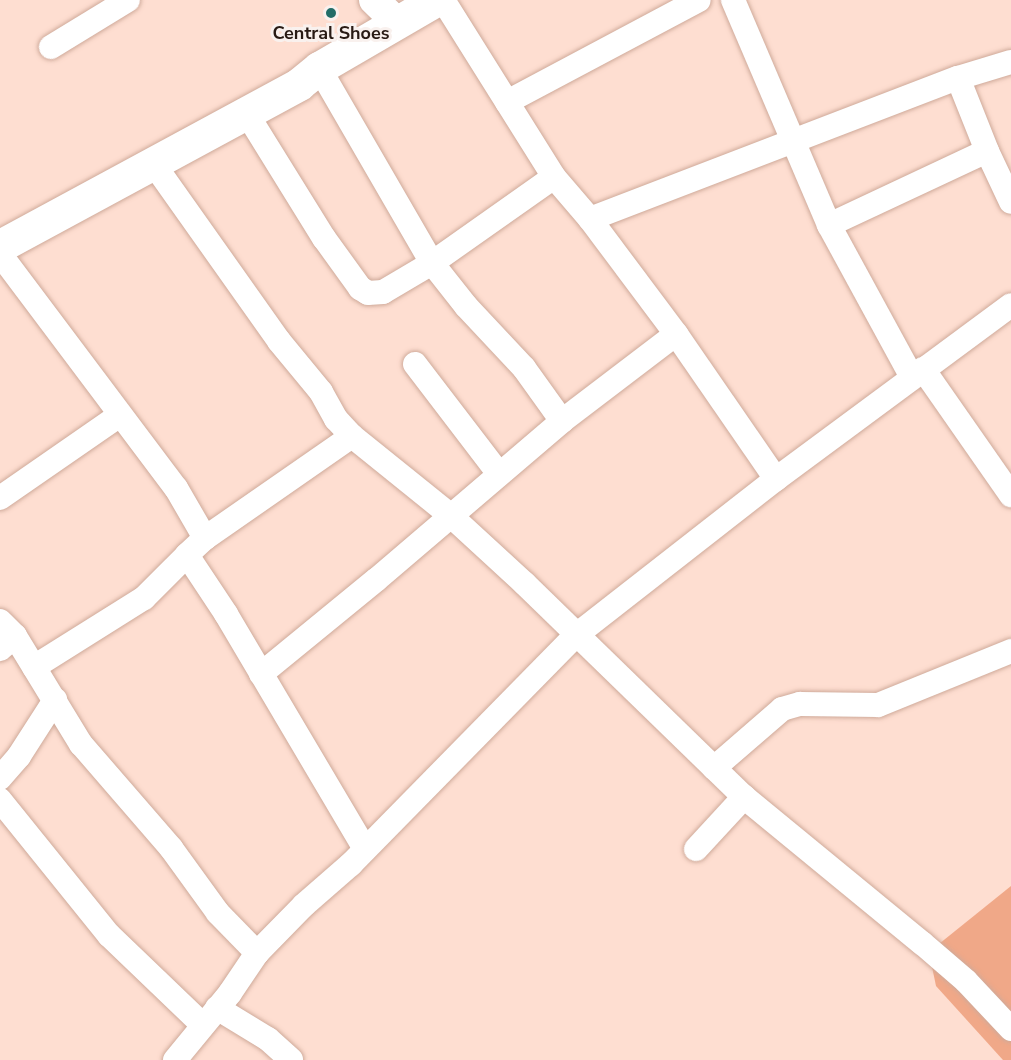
<!DOCTYPE html>
<html>
<head>
<meta charset="utf-8">
<style>
  body { margin:0 }
  #map { position:relative; width:1011px; height:1060px; overflow:hidden; background:#feded1; font-family:"Nunito Sans",sans-serif }
  div>[style] { position:absolute }
  .green>* { inset:0; background:#f0a888 }
  .roads { filter:drop-shadow(0 0 2px #cfaa9a) drop-shadow(0 0 2px #cfaa9a) }
  .minor>* { height:24px; margin:-12px; padding:0 12px; transform-origin:12px; border-radius:12px; background:#fff }
  .tertiary>* { height:30px; margin:-15px; padding:0 15px; transform-origin:15px; border-radius:15px; background:#fff }
  .primary>* { height:33px; margin:-16.5px; padding:0 16.5px; transform-origin:16.5px; border-radius:16.5px; background:#fff }
  .dots>* { width:16px; height:16px; translate:-50% -50%; box-sizing:border-box; border:3px solid #f9f1ee; border-radius:50% }
  span { translate:-50% -50%; white-space:nowrap; text-align:center; line-height:1.15; -webkit-text-stroke:6px #f9f1ee; paint-order:stroke }
  .poi-label { font-size:18px; color:#281a14; font-weight:700 }
</style>
</head>
<body>
<div id="map">
  <div class="green">
    <i style="clip-path:polygon(1011px 886px,1011px 1060px,1003px 1060px,936px 986px,929px 952px)"></i>
  </div>
  <div class="roads">
    <div class="minor">
      <i style="left:443px;top:0;width:209px;rotate:57.9deg"></i>
      <i style="left:554px;top:177px;width:55px;rotate:49.4deg"></i>
      <i style="left:590px;top:219px;width:144px;rotate:53.2deg"></i>
      <i style="left:676px;top:334px;width:176px;rotate:55.4deg"></i>
      <i style="left:733px;top:0;width:245px;rotate:66.9deg"></i>
      <i style="left:829px;top:225px;width:173px;rotate:61.4deg"></i>
      <i style="left:51px;top:47px;width:90px;rotate:-31.4deg"></i>
      <i style="left:958px;top:78px;width:79px;rotate:68.3deg"></i>
      <i style="left:987px;top:151px;width:56px;rotate:64.8deg"></i>
      <i style="left:507px;top:102px;width:217px;rotate:-28deg"></i>
      <i style="left:247px;top:114px;width:146px;rotate:58.2deg"></i>
      <i style="left:324px;top:238px;width:62px;rotate:54.2deg"></i>
      <i style="left:360px;top:288px;width:9px;rotate:32deg"></i>
      <i style="left:368px;top:293px;width:15px;rotate:-4deg"></i>
      <i style="left:383px;top:292px;width:57px;rotate:-30.6deg"></i>
      <i style="left:432px;top:263px;width:149px;rotate:-35.2deg"></i>
      <i style="left:153px;top:163px;width:218px;rotate:54.7deg"></i>
      <i style="left:279px;top:341px;width:66px;rotate:50.5deg"></i>
      <i style="left:321px;top:392px;width:31px;rotate:61deg"></i>
      <i style="left:336px;top:419px;width:23px;rotate:47deg"></i>
      <i style="left:352px;top:436px;width:126px;rotate:38.9deg"></i>
      <i style="left:450px;top:515px;width:102px;rotate:42.6deg"></i>
      <i style="left:525px;top:584px;width:305px;rotate:44.2deg"></i>
      <i style="left:744px;top:797px;width:230px;rotate:39.4deg"></i>
      <i style="left:922px;top:943px;width:58px;rotate:40.8deg"></i>
      <i style="left:966px;top:981px;width:66px;rotate:46.8deg"></i>
      <i style="left:590px;top:219px;width:394px;rotate:-21deg"></i>
      <i style="left:958px;top:78px;width:55px;rotate:-16.8deg"></i>
      <i style="left:829px;top:225px;width:174px;rotate:-25.1deg"></i>
      <i style="left:0;top:254px;width:293px;rotate:53.1deg"></i>
      <i style="left:176px;top:488px;width:58px;rotate:59.9deg"></i>
      <i style="left:415px;top:364px;width:138px;rotate:52.6deg"></i>
      <i style="left:923px;top:369px;width:154px;rotate:55.1deg"></i>
      <i style="left:562px;top:421px;width:143px;rotate:-37.3deg"></i>
      <i style="left:352px;top:436px;width:179px;rotate:145.2deg"></i>
      <i style="left:205px;top:538px;width:25px;rotate:137deg"></i>
      <i style="left:187px;top:555px;width:71px;rotate:56.5deg"></i>
      <i style="left:226px;top:614px;width:273px;rotate:59.4deg"></i>
      <i style="left:0;top:498px;width:146px;rotate:-34.7deg"></i>
      <i style="left:0;top:621px;width:21px;rotate:45deg"></i>
      <i style="left:15px;top:636px;width:20px;rotate:139deg"></i>
      <i style="left:15px;top:636px;width:127px;rotate:58.6deg"></i>
      <i style="left:81px;top:744px;width:138px;rotate:49.1deg"></i>
      <i style="left:171px;top:848px;width:80px;rotate:54.1deg"></i>
      <i style="left:218px;top:913px;width:56px;rotate:45.7deg"></i>
      <i style="left:34px;top:667px;width:130px;rotate:-32.1deg"></i>
      <i style="left:144px;top:598px;width:61px;rotate:-45deg"></i>
      <i style="left:261px;top:674px;width:149px;rotate:-39.3deg"></i>
      <i style="left:376px;top:580px;width:245px;rotate:-40.5deg"></i>
      <i style="left:562px;top:421px;width:65px;rotate:-125.6deg"></i>
      <i style="left:524px;top:368px;width:85px;rotate:-133.1deg"></i>
      <i style="left:466px;top:306px;width:55px;rotate:-128.3deg"></i>
      <i style="left:432px;top:263px;width:225px;rotate:-120.1deg"></i>
      <i style="left:714px;top:768px;width:90px;rotate:-40.9deg"></i>
      <i style="left:782px;top:709px;width:19px;rotate:-16deg"></i>
      <i style="left:800px;top:704px;width:78px;rotate:0.7deg"></i>
      <i style="left:878px;top:705px;width:144px;rotate:-22.1deg"></i>
      <i style="left:0;top:778px;width:29px;rotate:-49deg"></i>
      <i style="left:19px;top:756px;width:67px;rotate:-57.3deg"></i>
      <i style="left:0;top:800px;width:174px;rotate:51.1deg"></i>
      <i style="left:109px;top:935px;width:130px;rotate:43.8deg"></i>
      <i style="left:696px;top:849px;width:71px;rotate:-47.3deg"></i>
      <i style="left:217px;top:1008px;width:60px;rotate:31.3deg"></i>
      <i style="left:268px;top:1039px;width:31px;rotate:42deg"></i>
      <i style="left:175px;top:1060px;width:87px;rotate:-50.6deg"></i>
      <i style="left:230px;top:993px;width:48px;rotate:-56deg"></i>
      <i style="left:257px;top:953px;width:67px;rotate:-45.6deg"></i>
      <i style="left:304px;top:905px;width:62px;rotate:-41.1deg"></i>
      <i style="left:351px;top:864px;width:320px;rotate:-45.5deg"></i>
      <i style="left:575px;top:636px;width:255px;rotate:-38deg"></i>
      <i style="left:776px;top:479px;width:292px;rotate:-36.5deg"></i>
    </div>
    <div class="tertiary">
      <i style="left:374px;top:0;width:33px;rotate:44deg"></i>
    </div>
    <div class="primary">
      <i style="left:0;top:246px;width:340px;rotate:-28.4deg"></i>
      <i style="left:299px;top:84px;width:26px;rotate:-39deg"></i>
      <i style="left:319px;top:68px;width:135px;rotate:-30.2deg"></i>
    </div>
  </div>
  <div class="dots">
    <i style="left:331px;top:13px;background:#226d68"></i>
  </div>
  <div class="poi-label">
    <span style="left:331px;top:33px">Central Shoes</span>
  </div>
</div>
</body>
</html>
